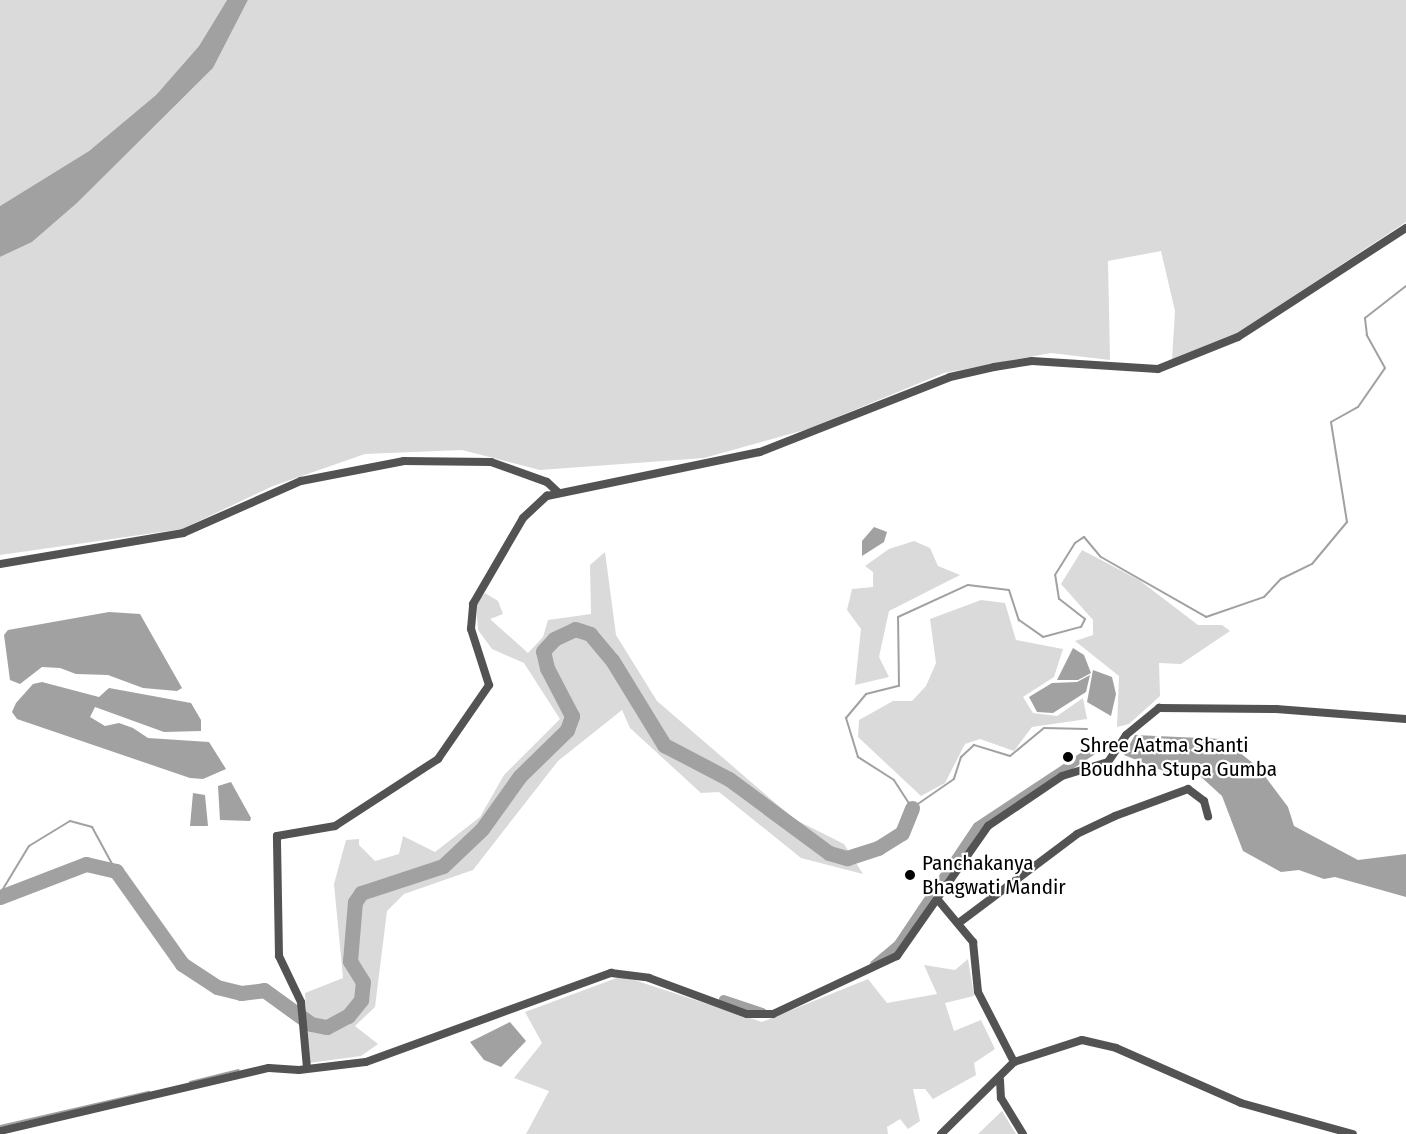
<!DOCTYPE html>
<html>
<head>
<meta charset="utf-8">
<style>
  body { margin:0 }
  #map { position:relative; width:1406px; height:1134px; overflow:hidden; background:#fff; font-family:"Fira Sans Condensed",sans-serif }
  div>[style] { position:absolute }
  .green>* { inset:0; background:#dadada }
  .water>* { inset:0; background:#a1a1a1 }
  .stream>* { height:2px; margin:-1px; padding:0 1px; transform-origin:1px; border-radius:1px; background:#a1a1a1 }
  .canal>* { height:9px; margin:-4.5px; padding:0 4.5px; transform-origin:4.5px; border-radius:4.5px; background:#a1a1a1 }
  .river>* { height:15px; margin:-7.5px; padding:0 7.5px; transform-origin:7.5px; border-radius:7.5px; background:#a1a1a1 }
  .minor>* { height:8px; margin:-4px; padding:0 4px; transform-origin:4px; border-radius:4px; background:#535353 }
  .dots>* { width:16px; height:16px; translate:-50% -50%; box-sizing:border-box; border:3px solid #fff; border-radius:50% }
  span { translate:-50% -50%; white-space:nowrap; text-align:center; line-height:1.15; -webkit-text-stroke:4.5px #fff; paint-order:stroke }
  .poi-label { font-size:21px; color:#000 }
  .left { translate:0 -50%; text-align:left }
</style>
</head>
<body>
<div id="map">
  <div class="green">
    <i style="clip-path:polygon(0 0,227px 0,199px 46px,156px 95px,89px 151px,0 206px)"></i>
    <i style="clip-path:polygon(248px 0,1406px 0,1406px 222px,1236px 334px,1172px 360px,1175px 311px,1161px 251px,1108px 261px,1110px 360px,1051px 353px,944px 373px,808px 429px,704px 458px,540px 470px,462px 450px,365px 454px,273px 486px,182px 529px,0 555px,0 257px,32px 242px,77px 203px,213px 68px)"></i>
    <i style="clip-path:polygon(914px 541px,930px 548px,938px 566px,960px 575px,889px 611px,879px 657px,889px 677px,855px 685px,861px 629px,847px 610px,852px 589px,873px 587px,873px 572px,865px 566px,889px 549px)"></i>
    <i style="clip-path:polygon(1082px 550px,1139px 580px,1198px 625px,1222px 625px,1230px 631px,1181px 664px,1159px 663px,1160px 696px,1129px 724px,1117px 727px,1119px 676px,1075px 641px,1093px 635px,1093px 620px,1061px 584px)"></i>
    <i style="clip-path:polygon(605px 552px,616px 635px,657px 701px,794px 819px,844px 844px,863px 874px,801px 858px,719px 792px,701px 793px,630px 728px,622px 710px,558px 761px,473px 870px,404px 894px,387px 911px,375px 1007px,355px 1026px,378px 1044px,361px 1056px,309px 1063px,305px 993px,343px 978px,334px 884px,346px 840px,359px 839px,359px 845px,375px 861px,399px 854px,403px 836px,435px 852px,480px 817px,504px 775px,560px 719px,524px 663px,492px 649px,478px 630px,476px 603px,485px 593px,498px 601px,503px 614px,490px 619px,528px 653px,543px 637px,548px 620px,591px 614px,590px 565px)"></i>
    <i style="clip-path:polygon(981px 600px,1005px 603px,1016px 640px,1063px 649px,1054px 677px,1023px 697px,1033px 713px,1057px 716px,1083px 698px,1087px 719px,1032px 727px,1014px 751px,980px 739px,965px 744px,945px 783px,921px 796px,858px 737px,859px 720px,893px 701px,912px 701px,926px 686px,936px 663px,930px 619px)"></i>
    <i style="clip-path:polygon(968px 959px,974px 996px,945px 1003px,954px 1031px,981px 1020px,995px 1049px,974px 1063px,976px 1075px,933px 1099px,925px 1089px,913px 1089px,920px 1121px,908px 1129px,900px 1119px,887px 1127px,888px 1134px,526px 1134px,549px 1091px,514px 1078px,542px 1043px,525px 1012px,622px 976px,762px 1022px,868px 979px,887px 1003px,937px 994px,924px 965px,955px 970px)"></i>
    <i style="clip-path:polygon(1002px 1111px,1016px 1134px,978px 1134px)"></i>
  </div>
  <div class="water">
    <i style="clip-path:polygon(227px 0,248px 0,213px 68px,77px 203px,32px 242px,0 257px,0 206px,89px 151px,156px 95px,199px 46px)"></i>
    <i style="clip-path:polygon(874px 527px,887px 532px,884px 542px,862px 556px,862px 541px)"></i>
    <i style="clip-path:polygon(109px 612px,140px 614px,182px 688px,177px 691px,143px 688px,108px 675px,76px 674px,60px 668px,42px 667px,20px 684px,10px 680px,4px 635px,8px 630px)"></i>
    <i style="clip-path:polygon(1073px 648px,1084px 655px,1091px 673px,1078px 680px,1057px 680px)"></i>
    <i style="clip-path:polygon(1093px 670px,1112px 677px,1116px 694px,1111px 716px,1087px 702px)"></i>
    <i style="clip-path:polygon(1090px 675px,1086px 692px,1053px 713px,1037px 712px,1029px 697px,1052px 683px,1077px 682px)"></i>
    <i style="clip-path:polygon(42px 682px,99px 697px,109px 688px,191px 703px,201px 720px,201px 731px,164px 732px,95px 707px,90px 717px,105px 726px,119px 723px,133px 728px,148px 738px,209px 742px,226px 769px,203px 779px,190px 778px,17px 719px,12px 712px,16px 703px,33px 684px)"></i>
    <i style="clip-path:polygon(1135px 735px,1222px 739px,1258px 767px,1288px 807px,1294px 826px,1358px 860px,1406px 854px,1406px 897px,1335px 877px,1324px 879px,1299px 870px,1281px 872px,1243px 851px,1222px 796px,1200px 776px,1171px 774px,1124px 755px)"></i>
    <i style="clip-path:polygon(231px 782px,251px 818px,250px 821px,220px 820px,218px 786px)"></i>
    <i style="clip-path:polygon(193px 793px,205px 795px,208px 826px,190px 826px)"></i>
    <i style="clip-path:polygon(510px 1022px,526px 1041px,501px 1067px,484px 1060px,470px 1042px)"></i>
  </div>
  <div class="stream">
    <i style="left:1087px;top:729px;width:43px;rotate:-178.7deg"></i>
    <i style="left:1044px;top:728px;width:44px;rotate:140.5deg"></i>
    <i style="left:1010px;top:756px;width:38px;rotate:-163deg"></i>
    <i style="left:974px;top:745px;width:18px;rotate:137deg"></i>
    <i style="left:961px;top:757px;width:23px;rotate:108deg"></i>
    <i style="left:954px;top:779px;width:51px;rotate:145.4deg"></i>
    <i style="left:912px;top:808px;width:33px;rotate:-123deg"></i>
    <i style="left:894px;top:780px;width:43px;rotate:-147.4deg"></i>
    <i style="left:858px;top:757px;width:41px;rotate:-107.1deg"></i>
    <i style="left:846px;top:718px;width:31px;rotate:-50deg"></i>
    <i style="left:866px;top:694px;width:34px;rotate:-14deg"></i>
    <i style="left:899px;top:686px;width:69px;rotate:-90.8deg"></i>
    <i style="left:898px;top:617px;width:77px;rotate:-24.6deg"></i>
    <i style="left:968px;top:585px;width:41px;rotate:7deg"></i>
    <i style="left:1009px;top:590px;width:32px;rotate:72deg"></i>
    <i style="left:1019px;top:620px;width:29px;rotate:35deg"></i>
    <i style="left:1043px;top:637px;width:39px;rotate:-15deg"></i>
    <i style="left:1081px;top:627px;width:9px;rotate:-63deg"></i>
    <i style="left:1085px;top:619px;width:33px;rotate:-142deg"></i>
    <i style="left:1059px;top:599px;width:24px;rotate:-99deg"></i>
    <i style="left:1055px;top:575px;width:38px;rotate:-58deg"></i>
    <i style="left:1075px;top:543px;width:11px;rotate:-34deg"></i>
    <i style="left:1084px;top:537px;width:26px;rotate:50deg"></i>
    <i style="left:1101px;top:557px;width:121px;rotate:29.7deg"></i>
    <i style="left:1206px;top:617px;width:61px;rotate:-19deg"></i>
    <i style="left:1264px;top:597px;width:25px;rotate:-47deg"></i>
    <i style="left:1281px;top:579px;width:34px;rotate:-26deg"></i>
    <i style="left:1312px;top:564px;width:55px;rotate:-50.2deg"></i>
    <i style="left:1347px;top:522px;width:101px;rotate:-99.1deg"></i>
    <i style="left:1331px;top:422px;width:31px;rotate:-29deg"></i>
    <i style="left:1358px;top:407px;width:47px;rotate:-55.3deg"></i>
    <i style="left:1385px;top:368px;width:38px;rotate:-119deg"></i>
    <i style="left:1367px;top:335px;width:17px;rotate:-97deg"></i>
    <i style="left:1365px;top:318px;width:52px;rotate:-38deg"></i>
    <i style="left:0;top:894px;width:56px;rotate:-58.9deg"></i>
    <i style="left:29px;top:846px;width:48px;rotate:-31.4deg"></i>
    <i style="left:70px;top:821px;width:23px;rotate:15deg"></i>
    <i style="left:92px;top:827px;width:50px;rotate:61.4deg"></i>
    <i style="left:190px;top:1082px;width:50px;rotate:-13.8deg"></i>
    <i style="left:0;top:1126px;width:153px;rotate:-12.9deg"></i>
  </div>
  <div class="canal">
    <i style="left:874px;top:964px;width:30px;rotate:-40deg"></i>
    <i style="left:897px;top:945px;width:143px;rotate:-56.1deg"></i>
    <i style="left:977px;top:826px;width:149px;rotate:-33.5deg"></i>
    <i style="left:723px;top:999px;width:41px;rotate:18.4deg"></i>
  </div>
  <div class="river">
    <i style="left:0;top:897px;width:92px;rotate:-21deg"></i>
    <i style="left:86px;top:864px;width:31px;rotate:13deg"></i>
    <i style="left:116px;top:871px;width:114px;rotate:54.6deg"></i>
    <i style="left:182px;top:964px;width:42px;rotate:33.3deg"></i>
    <i style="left:217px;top:987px;width:25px;rotate:14deg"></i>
    <i style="left:241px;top:993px;width:23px;rotate:-7deg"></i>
    <i style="left:264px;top:990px;width:58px;rotate:35.9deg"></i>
    <i style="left:311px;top:1024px;width:16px;rotate:11deg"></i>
    <i style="left:327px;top:1027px;width:24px;rotate:-28deg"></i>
    <i style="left:348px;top:1016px;width:21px;rotate:-51deg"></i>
    <i style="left:361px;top:1000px;width:18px;rotate:-84deg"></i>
    <i style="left:363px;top:982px;width:25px;rotate:-122deg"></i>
    <i style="left:350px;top:961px;width:59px;rotate:-85.2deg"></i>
    <i style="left:355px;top:902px;width:11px;rotate:-56deg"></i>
    <i style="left:361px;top:893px;width:86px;rotate:-18.2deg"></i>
    <i style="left:443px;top:866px;width:54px;rotate:-43.5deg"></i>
    <i style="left:482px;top:829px;width:65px;rotate:-54.4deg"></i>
    <i style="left:520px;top:776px;width:66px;rotate:-44.4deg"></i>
    <i style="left:567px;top:730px;width:15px;rotate:-70deg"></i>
    <i style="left:572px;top:716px;width:54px;rotate:-117.5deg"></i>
    <i style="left:547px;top:668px;width:17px;rotate:-103deg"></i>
    <i style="left:543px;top:651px;width:16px;rotate:-47deg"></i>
    <i style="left:554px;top:639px;width:23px;rotate:-25deg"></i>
    <i style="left:575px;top:629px;width:16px;rotate:18deg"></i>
    <i style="left:590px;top:634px;width:34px;rotate:50deg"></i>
    <i style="left:612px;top:660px;width:100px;rotate:58.5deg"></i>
    <i style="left:664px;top:745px;width:73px;rotate:27.6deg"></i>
    <i style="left:729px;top:779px;width:124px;rotate:36.5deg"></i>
    <i style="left:829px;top:853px;width:19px;rotate:16deg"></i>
    <i style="left:847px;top:858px;width:33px;rotate:-18deg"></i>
    <i style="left:878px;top:848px;width:28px;rotate:-32deg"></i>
    <i style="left:902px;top:833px;width:27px;rotate:-68deg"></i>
  </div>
  <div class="minor">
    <i style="left:0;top:564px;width:186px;rotate:-9.6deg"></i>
    <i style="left:183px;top:533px;width:129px;rotate:-23.8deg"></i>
    <i style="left:301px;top:481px;width:105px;rotate:-11deg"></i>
    <i style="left:404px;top:461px;width:87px;rotate:0.7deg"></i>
    <i style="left:491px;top:462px;width:59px;rotate:19.7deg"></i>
    <i style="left:547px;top:482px;width:16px;rotate:43deg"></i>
    <i style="left:938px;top:900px;width:55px;rotate:50.2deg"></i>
    <i style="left:973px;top:942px;width:50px;rotate:84.3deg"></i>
    <i style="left:978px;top:992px;width:79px;rotate:62.8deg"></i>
    <i style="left:1014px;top:1062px;width:71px;rotate:-17.9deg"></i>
    <i style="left:1082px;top:1040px;width:35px;rotate:13deg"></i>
    <i style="left:1116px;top:1048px;width:137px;rotate:23.7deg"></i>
    <i style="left:1241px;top:1103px;width:116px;rotate:15.5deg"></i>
    <i style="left:960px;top:922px;width:146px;rotate:-36.9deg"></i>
    <i style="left:1077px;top:834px;width:42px;rotate:-25.3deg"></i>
    <i style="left:1115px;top:816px;width:78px;rotate:-20.3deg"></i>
    <i style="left:1188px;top:789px;width:20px;rotate:37deg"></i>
    <i style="left:1204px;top:801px;width:16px;rotate:75deg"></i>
    <i style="left:307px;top:1068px;width:66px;rotate:-95.2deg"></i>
    <i style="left:301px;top:1002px;width:51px;rotate:-115.6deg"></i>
    <i style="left:279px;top:956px;width:120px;rotate:-91deg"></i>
    <i style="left:277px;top:836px;width:59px;rotate:-9.8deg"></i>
    <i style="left:335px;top:826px;width:123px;rotate:-33deg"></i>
    <i style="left:438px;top:759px;width:90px;rotate:-55.4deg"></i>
    <i style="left:489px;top:685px;width:59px;rotate:-107.8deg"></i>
    <i style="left:471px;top:629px;width:25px;rotate:-85deg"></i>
    <i style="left:473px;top:604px;width:99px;rotate:-59.8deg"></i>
    <i style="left:523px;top:518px;width:33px;rotate:-43deg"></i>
    <i style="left:547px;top:496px;width:217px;rotate:-11.7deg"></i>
    <i style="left:760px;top:452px;width:204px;rotate:-21.5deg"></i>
    <i style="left:950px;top:377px;width:45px;rotate:-12.8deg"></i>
    <i style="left:994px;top:367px;width:38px;rotate:-9deg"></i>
    <i style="left:1032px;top:361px;width:126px;rotate:3.6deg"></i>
    <i style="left:1158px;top:369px;width:86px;rotate:-21.8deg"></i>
    <i style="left:1238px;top:337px;width:200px;rotate:-33deg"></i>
    <i style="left:1000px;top:1080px;width:18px;rotate:87deg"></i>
    <i style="left:1001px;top:1098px;width:42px;rotate:58.6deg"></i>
    <i style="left:0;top:1131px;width:276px;rotate:-13.2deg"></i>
    <i style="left:269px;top:1068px;width:30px;rotate:4deg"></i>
    <i style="left:299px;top:1070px;width:67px;rotate:-6.8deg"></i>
    <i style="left:366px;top:1062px;width:261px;rotate:-20deg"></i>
    <i style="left:611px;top:973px;width:38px;rotate:7deg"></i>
    <i style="left:649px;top:978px;width:104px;rotate:20.2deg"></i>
    <i style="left:747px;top:1014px;width:26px"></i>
    <i style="left:773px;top:1014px;width:137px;rotate:-25.1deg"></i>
    <i style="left:897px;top:956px;width:159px;rotate:-55deg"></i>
    <i style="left:988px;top:826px;width:89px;rotate:-34deg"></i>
    <i style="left:1062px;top:776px;width:48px;rotate:-16.9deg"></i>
    <i style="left:1108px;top:762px;width:32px;rotate:-56deg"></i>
    <i style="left:1126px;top:735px;width:43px;rotate:-39.3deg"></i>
    <i style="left:1159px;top:708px;width:117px;rotate:0.5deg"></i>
    <i style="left:1276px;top:709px;width:130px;rotate:4.4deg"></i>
    <i style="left:941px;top:1134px;width:103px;rotate:-44.6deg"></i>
  </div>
  <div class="dots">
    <i style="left:1068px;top:757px;background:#000"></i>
    <i style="left:910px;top:875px;background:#000"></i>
  </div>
  <div class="poi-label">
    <span class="left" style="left:1080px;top:757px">Shree Aatma Shanti<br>Boudhha Stupa Gumba</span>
    <span class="left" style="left:922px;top:875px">Panchakanya<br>Bhagwati Mandir</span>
  </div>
</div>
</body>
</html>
